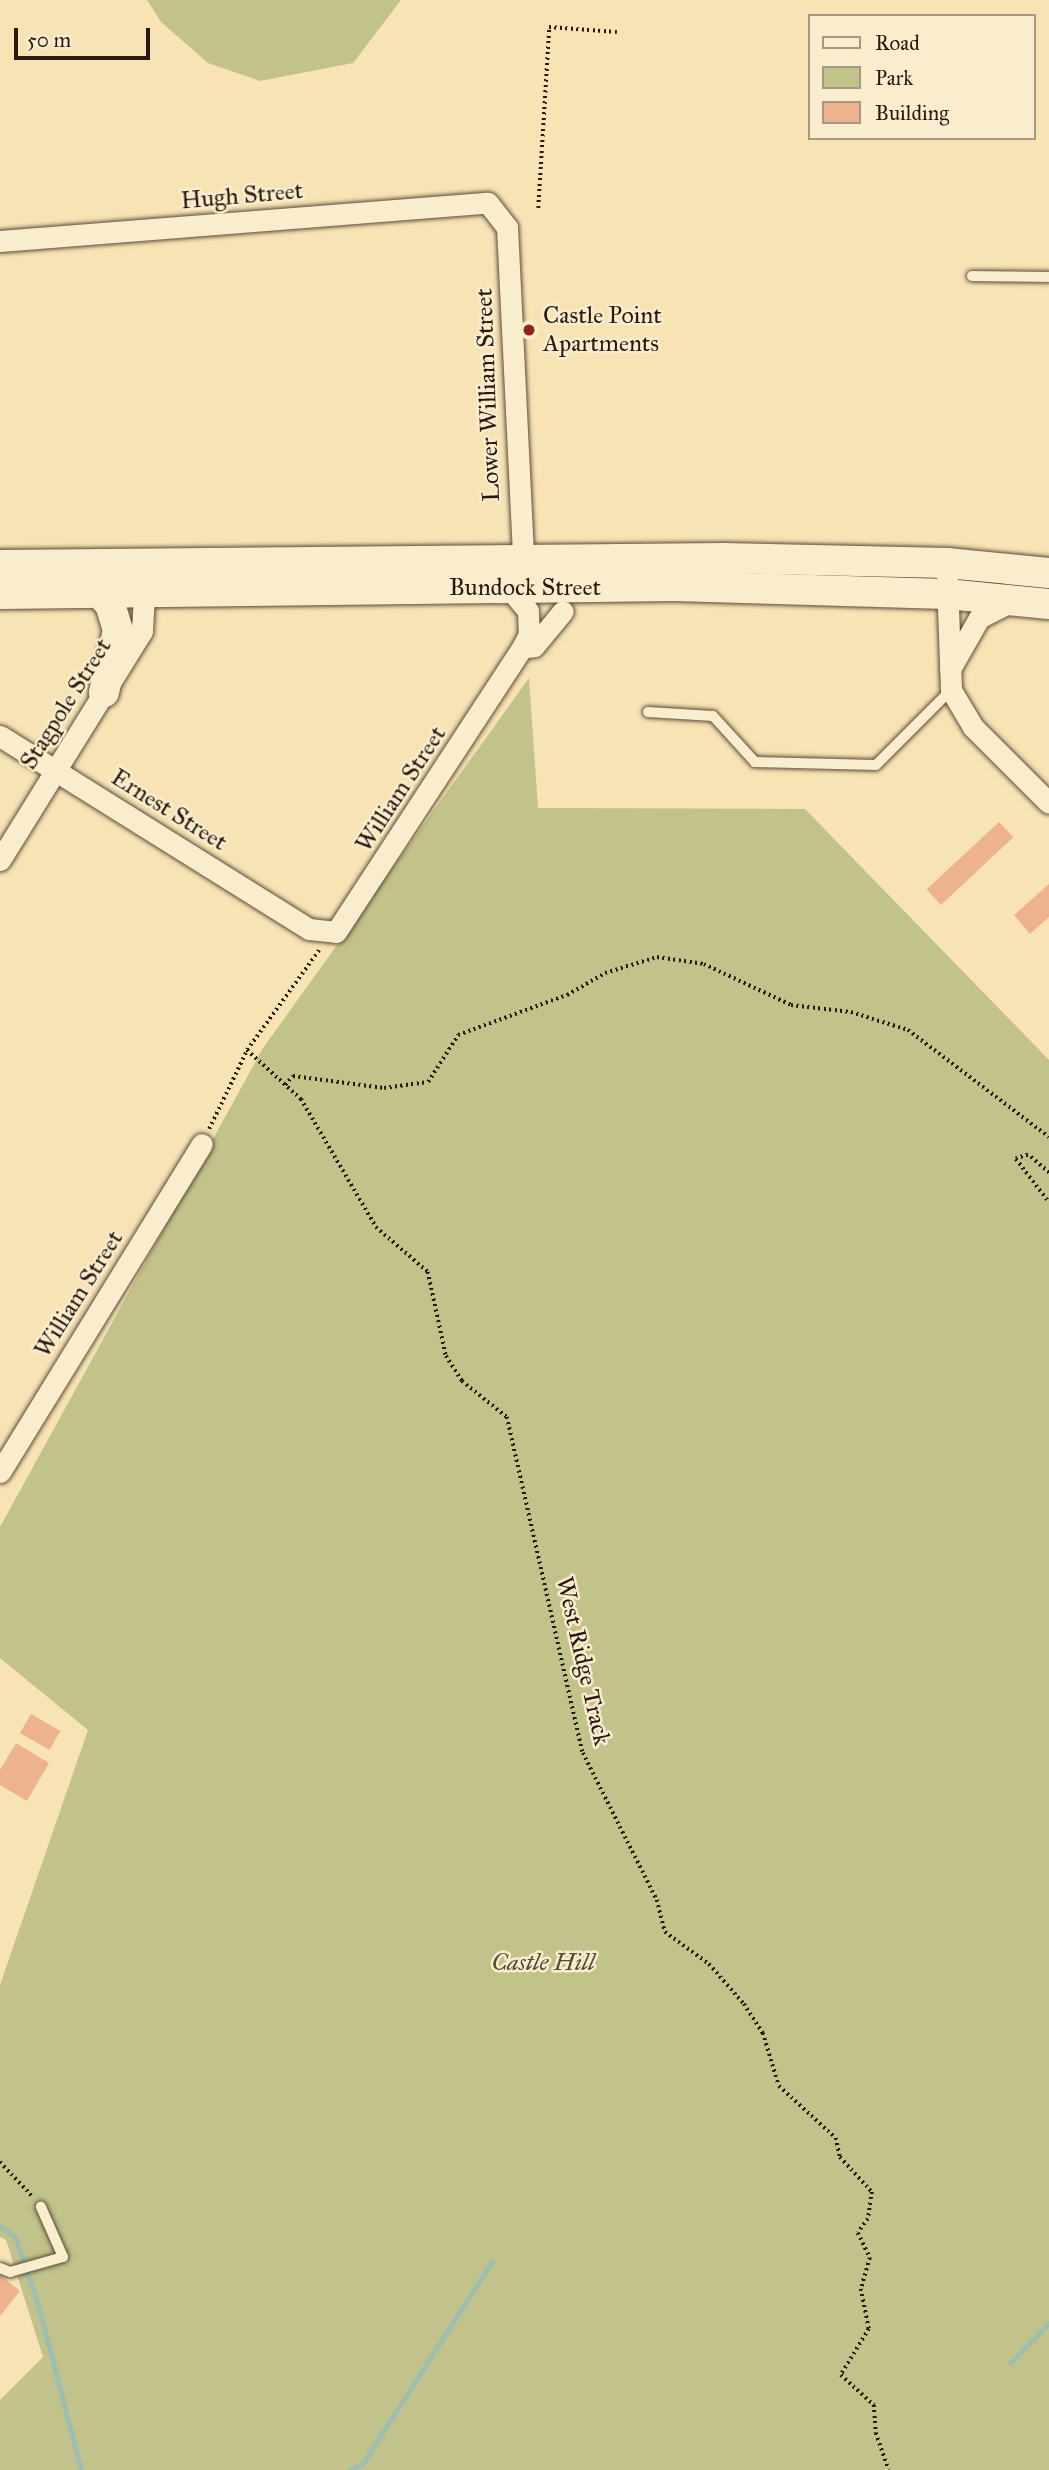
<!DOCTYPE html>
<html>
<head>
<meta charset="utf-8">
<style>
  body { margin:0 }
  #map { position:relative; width:1049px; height:2470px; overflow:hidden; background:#f7e3b4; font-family:"IM FELL Great Primer",serif }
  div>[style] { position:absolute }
  .green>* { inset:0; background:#c1c38a }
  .stream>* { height:5px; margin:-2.5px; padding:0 2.5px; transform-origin:2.5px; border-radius:2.5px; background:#9dbeb1 }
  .building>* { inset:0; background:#edb28e; transform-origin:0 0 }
  .path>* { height:3.5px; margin-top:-1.75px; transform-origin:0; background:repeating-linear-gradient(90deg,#281911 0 2px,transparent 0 5.5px) }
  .roads { filter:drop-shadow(0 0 2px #5c4c3a) drop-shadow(0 0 2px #5c4c3a) }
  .lane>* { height:10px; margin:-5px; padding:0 5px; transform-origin:5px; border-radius:5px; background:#faedce }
  .street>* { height:21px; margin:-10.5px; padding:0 10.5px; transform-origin:10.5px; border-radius:10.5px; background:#faedce }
  .secondary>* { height:30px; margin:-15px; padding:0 15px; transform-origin:15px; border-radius:15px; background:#faedce }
  .dots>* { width:19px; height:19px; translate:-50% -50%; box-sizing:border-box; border:4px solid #faedce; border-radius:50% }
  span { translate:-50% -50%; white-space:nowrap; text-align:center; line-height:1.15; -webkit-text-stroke:5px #faedce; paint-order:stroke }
  .street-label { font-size:24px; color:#281911 }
  .poi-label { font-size:24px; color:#281911 }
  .left { translate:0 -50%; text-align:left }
  .park-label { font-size:24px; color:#564c35; font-style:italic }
  .legend { position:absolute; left:808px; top:14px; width:228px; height:126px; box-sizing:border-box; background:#faedce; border:2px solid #a69882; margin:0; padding:9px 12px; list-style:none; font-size:21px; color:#281911 }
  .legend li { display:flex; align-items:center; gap:14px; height:35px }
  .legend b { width:35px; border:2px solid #a69882 }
  .scale { position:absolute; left:14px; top:28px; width:136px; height:32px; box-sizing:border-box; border:4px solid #281911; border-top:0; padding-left:9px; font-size:21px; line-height:24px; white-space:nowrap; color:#281911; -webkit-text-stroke:5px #faedce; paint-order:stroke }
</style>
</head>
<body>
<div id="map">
  <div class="green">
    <i style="clip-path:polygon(147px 0,401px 0,353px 63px,260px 81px,208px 63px,161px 22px)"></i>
    <i style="clip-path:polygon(529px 678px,538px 808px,805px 809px,1049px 1060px,1049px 2470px,0 2470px,0 2400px,43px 2357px,6px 2240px,0 2237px,0 1985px,88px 1730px,0 1658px,0 1527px,263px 1048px)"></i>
  </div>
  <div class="stream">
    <i style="left:0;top:2226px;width:19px;rotate:36deg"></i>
    <i style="left:15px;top:2237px;width:71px;rotate:71.1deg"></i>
    <i style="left:38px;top:2304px;width:171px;rotate:75.5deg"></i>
    <i style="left:1010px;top:2363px;width:56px;rotate:-45.7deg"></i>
    <i style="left:350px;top:2470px;width:15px;rotate:-28deg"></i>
    <i style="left:363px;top:2463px;width:240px;rotate:-57.4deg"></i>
  </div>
  <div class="building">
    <i style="left:999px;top:822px;width:21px;height:99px;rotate:47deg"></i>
    <i style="clip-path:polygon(1049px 884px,1049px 917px,1030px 934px,1014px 915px)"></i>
    <i style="left:31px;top:1714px;width:34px;height:22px;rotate:30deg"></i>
    <i style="clip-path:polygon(16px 1743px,49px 1763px,27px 1801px,0 1785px,0 1770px)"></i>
    <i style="clip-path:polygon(0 2275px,20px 2291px,0 2316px)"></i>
  </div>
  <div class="path">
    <i style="left:538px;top:208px;width:181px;rotate:-86.5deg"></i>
    <i style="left:549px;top:27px;width:68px;rotate:4.2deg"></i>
    <i style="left:247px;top:1050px;width:123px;rotate:-54.2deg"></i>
    <i style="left:285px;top:1085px;width:12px;rotate:-48deg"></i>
    <i style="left:293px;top:1076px;width:92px;rotate:7.5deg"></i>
    <i style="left:384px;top:1088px;width:44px;rotate:-7.8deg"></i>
    <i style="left:428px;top:1082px;width:56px;rotate:-57.4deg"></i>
    <i style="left:458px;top:1035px;width:116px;rotate:-20.2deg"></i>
    <i style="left:567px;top:995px;width:44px;rotate:-30.1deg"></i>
    <i style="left:605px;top:973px;width:54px;rotate:-17.1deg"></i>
    <i style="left:657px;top:957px;width:48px;rotate:8.5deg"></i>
    <i style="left:704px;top:964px;width:96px;rotate:25.2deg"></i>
    <i style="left:791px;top:1005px;width:60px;rotate:6.7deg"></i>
    <i style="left:851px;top:1012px;width:60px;rotate:17.5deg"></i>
    <i style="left:908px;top:1030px;width:177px;rotate:37.2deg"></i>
    <i style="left:209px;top:1129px;width:88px;rotate:-64.3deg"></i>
    <i style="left:247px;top:1050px;width:73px;rotate:42.2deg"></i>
    <i style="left:301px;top:1099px;width:148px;rotate:59.6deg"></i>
    <i style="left:376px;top:1227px;width:69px;rotate:40.9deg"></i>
    <i style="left:428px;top:1272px;width:86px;rotate:77.9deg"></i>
    <i style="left:446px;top:1356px;width:30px;rotate:57deg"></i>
    <i style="left:462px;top:1381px;width:58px;rotate:38.7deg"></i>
    <i style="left:507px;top:1417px;width:344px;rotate:77.3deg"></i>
    <i style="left:583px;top:1753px;width:165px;rotate:63.3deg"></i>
    <i style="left:657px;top:1900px;width:33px;rotate:76deg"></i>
    <i style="left:665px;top:1932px;width:54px;rotate:36deg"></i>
    <i style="left:709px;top:1964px;width:53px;rotate:48.8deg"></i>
    <i style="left:744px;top:2004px;width:35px;rotate:57deg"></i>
    <i style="left:763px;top:2033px;width:55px;rotate:73.2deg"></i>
    <i style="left:779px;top:2086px;width:77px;rotate:42.4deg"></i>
    <i style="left:836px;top:2138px;width:19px;rotate:78deg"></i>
    <i style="left:840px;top:2157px;width:47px;rotate:47.6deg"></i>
    <i style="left:872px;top:2192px;width:27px;rotate:98deg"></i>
    <i style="left:868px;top:2219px;width:17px;rotate:126deg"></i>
    <i style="left:858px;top:2233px;width:28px;rotate:64deg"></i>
    <i style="left:870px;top:2258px;width:32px;rotate:106deg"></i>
    <i style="left:861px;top:2289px;width:41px;rotate:78.7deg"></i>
    <i style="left:869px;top:2329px;width:54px;rotate:121.3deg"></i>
    <i style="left:841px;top:2375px;width:45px;rotate:42.3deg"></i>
    <i style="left:874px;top:2405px;width:28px;rotate:86deg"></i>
    <i style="left:876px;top:2433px;width:39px;rotate:71deg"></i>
    <i style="left:1049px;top:1173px;width:28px;rotate:-139deg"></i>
    <i style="left:1028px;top:1155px;width:13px;rotate:162deg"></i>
    <i style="left:1016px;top:1159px;width:54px;rotate:52.5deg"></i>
    <i style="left:0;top:2162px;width:47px;rotate:46.7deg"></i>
  </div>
  <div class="roads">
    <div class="lane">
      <i style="left:972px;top:276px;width:77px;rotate:0.7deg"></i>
      <i style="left:648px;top:712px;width:65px;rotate:3.5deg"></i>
      <i style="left:713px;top:716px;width:62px;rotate:47.6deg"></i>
      <i style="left:755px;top:762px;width:121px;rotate:1.4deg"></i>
      <i style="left:876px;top:765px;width:106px;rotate:-45deg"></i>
      <i style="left:0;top:2268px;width:11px;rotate:22deg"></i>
      <i style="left:10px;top:2272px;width:55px;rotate:-15.8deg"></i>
      <i style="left:63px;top:2257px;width:55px;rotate:-113.7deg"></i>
    </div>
    <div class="street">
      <i style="left:0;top:241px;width:489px;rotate:-4.5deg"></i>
      <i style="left:488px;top:203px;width:31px;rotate:52deg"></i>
      <i style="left:507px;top:227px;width:345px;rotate:87.2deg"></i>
      <i style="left:947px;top:580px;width:110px;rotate:87.9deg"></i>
      <i style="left:951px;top:690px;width:43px;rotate:59.3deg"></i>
      <i style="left:973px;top:727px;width:107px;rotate:45deg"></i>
      <i style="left:508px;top:587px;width:31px;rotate:50deg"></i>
      <i style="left:528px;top:611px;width:23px;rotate:88deg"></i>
      <i style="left:529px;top:634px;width:16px;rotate:117deg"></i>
      <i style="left:950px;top:669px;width:59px;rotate:-60.4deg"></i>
      <i style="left:979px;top:618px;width:37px;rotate:-27deg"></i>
      <i style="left:0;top:736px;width:364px;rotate:32deg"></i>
      <i style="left:309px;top:929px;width:27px;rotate:6deg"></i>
      <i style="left:336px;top:932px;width:339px;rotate:-56.8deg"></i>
      <i style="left:522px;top:648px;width:12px;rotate:-9deg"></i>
      <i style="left:534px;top:646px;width:45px;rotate:-50.4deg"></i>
      <i style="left:0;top:860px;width:269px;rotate:-58.2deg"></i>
      <i style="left:142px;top:631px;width:53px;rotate:-86.8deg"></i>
      <i style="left:0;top:1472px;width:385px;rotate:-58.4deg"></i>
    </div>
    <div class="secondary">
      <i style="left:0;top:565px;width:724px;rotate:-0.55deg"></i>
      <i style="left:724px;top:558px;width:223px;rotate:1.3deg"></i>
      <i style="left:947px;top:563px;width:102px;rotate:5.6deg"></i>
      <i style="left:0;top:594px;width:675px;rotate:-0.68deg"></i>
      <i style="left:675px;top:586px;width:272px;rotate:1.7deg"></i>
      <i style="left:947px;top:594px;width:102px;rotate:5.6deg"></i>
      <i style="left:100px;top:594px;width:14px;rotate:45deg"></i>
      <i style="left:110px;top:604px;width:27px;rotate:73deg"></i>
      <i style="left:118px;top:630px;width:64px;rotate:102.7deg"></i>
    </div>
  </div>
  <div class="dots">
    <i style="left:529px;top:330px;background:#8f2418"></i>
  </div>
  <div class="street-label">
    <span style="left:242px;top:196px;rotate:-5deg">Hugh Street</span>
    <span style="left:488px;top:395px;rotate:-92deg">Lower William Street</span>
    <span style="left:525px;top:588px">Bundock Street</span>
    <span style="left:66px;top:704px;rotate:-58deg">Stagpole Street</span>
    <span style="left:401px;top:789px;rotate:-57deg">William Street</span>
    <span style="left:169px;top:810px;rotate:32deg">Ernest Street</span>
    <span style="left:79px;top:1294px;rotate:-58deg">William Street</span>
    <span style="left:583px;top:1661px;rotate:77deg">West Ridge Track</span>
  </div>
  <div class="poi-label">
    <span class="left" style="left:543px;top:330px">Castle Point<br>Apartments</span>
  </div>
  <div class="park-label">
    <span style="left:543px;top:1963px">Castle Hill</span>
  </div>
  <ul class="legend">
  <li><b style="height:9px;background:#faedce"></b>Road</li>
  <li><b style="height:19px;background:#c1c38a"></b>Park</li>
  <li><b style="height:19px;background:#edb28e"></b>Building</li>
  </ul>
  <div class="scale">50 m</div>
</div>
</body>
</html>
